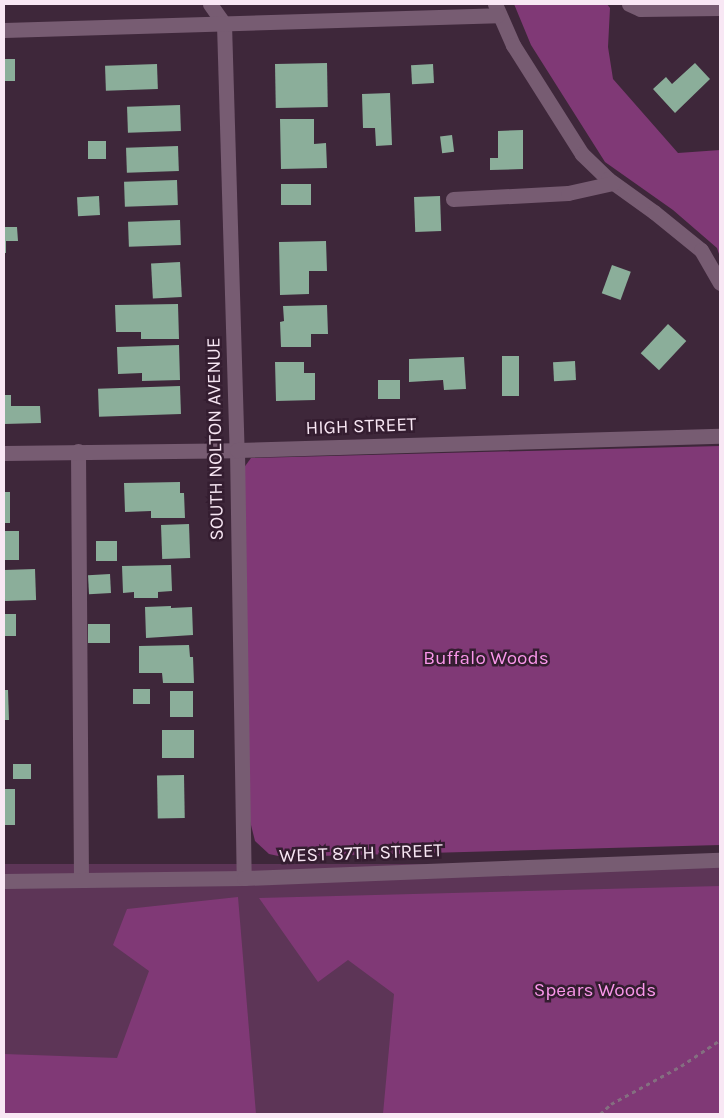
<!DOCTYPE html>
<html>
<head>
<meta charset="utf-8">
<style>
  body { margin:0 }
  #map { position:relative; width:724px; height:1118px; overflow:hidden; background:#3e273a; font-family:Karla,sans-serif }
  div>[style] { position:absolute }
  .green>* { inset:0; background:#5d3557; transform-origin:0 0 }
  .forest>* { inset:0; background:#803976 }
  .building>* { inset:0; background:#8bae9a; transform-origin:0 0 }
  .path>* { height:3px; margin-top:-1.5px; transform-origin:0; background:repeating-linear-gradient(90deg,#846f80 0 4px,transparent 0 8px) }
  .minor>* { height:15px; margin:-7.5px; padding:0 7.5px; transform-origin:7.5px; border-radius:7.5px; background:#775c72 }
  span { translate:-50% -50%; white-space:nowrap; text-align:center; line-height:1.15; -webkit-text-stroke:5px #341d30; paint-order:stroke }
  .street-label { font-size:19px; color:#f8e7f4 }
  .park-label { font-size:19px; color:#fa97ea }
  .frame { position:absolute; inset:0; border:5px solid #f8e7f4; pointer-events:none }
</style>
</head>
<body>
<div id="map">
  <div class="green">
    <i style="left:720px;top:864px;width:250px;height:716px;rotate:90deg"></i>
  </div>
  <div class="forest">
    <i style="clip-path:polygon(514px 4px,607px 4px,610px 8px,608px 47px,613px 79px,678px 153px,720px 150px,720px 257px,717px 248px,673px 210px,605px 162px,531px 45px)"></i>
    <i style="clip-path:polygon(720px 446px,720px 845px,283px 857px,269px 854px,255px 841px,245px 801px,243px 469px,251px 458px)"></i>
    <i style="clip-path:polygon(720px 886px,720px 1114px,383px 1114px,394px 994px,348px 960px,318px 982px,259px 898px)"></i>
    <i style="clip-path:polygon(238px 897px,256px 1114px,4px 1114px,4px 1054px,117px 1058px,149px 971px,113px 945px,127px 909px)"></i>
  </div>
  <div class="building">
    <i style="left:4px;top:59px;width:11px;height:22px"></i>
    <i style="left:327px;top:63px;width:44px;height:52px;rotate:89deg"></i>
    <i style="clip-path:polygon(695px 63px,710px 79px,675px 113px,653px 89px,666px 77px,672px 84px)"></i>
    <i style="left:157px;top:64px;width:25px;height:52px;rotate:88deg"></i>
    <i style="left:433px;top:64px;width:19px;height:22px;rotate:87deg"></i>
    <i style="clip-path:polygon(390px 93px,392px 145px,376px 146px,375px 128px,363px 128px,362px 94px)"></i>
    <i style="left:180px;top:105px;width:26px;height:53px;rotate:88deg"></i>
    <i style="clip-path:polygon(280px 119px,314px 119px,314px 144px,326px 143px,327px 168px,281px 169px)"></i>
    <i style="clip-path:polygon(523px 130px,523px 169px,490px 170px,490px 158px,498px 158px,498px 131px)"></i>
    <i style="left:452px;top:135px;width:17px;height:12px;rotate:83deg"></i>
    <i style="left:106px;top:141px;width:18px;height:18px;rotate:90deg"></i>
    <i style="left:178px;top:146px;width:25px;height:52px;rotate:88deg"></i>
    <i style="left:177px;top:180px;width:25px;height:53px;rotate:88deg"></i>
    <i style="left:311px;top:184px;width:21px;height:30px;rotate:90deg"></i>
    <i style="left:99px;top:196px;width:19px;height:22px;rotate:87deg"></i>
    <i style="left:440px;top:196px;width:35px;height:26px;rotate:88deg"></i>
    <i style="left:180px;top:220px;width:25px;height:52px;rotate:88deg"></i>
    <i style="clip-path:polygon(4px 227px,17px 227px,18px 241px,6px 241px,6px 253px,4px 253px)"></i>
    <i style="clip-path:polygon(326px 241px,327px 271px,309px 271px,309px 294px,280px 295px,279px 242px)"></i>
    <i style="left:180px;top:262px;width:35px;height:29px;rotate:87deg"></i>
    <i style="left:612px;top:265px;width:20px;height:30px;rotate:20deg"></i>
    <i style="clip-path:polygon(178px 304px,179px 339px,141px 339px,141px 332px,116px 332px,115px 305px)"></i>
    <i style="clip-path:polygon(327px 305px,328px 334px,311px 334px,311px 347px,281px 347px,280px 322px,284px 321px,283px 306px)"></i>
    <i style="left:668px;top:324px;width:25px;height:40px;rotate:43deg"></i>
    <i style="clip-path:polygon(179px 345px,180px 380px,142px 381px,142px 373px,118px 374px,117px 347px)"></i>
    <i style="left:502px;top:356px;width:17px;height:40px"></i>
    <i style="clip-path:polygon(464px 357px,466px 389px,444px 390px,443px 380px,409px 382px,409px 359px)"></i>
    <i style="left:575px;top:361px;width:19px;height:22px;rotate:87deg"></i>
    <i style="clip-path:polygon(275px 362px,304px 362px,304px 373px,315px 373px,315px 400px,276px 401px)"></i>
    <i style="left:400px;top:380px;width:19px;height:22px;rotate:90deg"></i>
    <i style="left:180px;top:386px;width:28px;height:82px;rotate:88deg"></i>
    <i style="clip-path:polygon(4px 395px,11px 395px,11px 406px,40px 406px,41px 423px,4px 424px)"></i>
    <i style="clip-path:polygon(180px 482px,180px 493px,184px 493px,185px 518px,151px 518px,151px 511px,125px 512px,124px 483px)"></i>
    <i style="left:4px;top:492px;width:6px;height:31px"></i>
    <i style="left:189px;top:524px;width:34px;height:28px;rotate:88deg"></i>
    <i style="left:4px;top:531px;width:15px;height:29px"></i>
    <i style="left:96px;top:541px;width:21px;height:20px"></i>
    <i style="clip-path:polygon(171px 565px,172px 591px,158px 592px,158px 598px,134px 598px,134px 592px,123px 593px,122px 566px)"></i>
    <i style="left:35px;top:569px;width:31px;height:31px;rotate:88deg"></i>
    <i style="left:110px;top:574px;width:19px;height:22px;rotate:87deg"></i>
    <i style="clip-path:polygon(171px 606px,171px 608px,192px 607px,193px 635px,146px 638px,145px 607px)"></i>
    <i style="left:4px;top:614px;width:12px;height:22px"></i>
    <i style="left:110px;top:624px;width:19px;height:22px;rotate:90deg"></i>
    <i style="clip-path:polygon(189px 645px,190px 657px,193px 657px,194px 683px,163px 683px,162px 673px,139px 673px,139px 646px)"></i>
    <i style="left:133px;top:689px;width:17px;height:15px"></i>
    <i style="clip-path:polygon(4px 690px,8px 690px,9px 720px,4px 720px)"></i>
    <i style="left:170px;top:691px;width:23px;height:26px"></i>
    <i style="left:194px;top:730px;width:28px;height:32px;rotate:90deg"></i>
    <i style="left:13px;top:764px;width:18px;height:15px"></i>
    <i style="left:184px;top:775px;width:43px;height:27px;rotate:89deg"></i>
    <i style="left:4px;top:789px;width:11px;height:36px"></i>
  </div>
  <div class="path">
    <i style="left:600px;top:1114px;width:15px;rotate:-42deg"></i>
    <i style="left:611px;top:1104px;width:80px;rotate:-28.5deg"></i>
    <i style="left:681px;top:1066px;width:47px;rotate:-33.7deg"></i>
  </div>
  <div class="minor">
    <i style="left:210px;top:4px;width:24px;rotate:55deg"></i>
    <i style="left:224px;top:24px;width:426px;rotate:88.3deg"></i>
    <i style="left:237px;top:450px;width:428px;rotate:89.1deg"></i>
    <i style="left:495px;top:4px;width:45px;rotate:66.3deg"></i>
    <i style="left:513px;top:45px;width:129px;rotate:57.7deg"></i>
    <i style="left:582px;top:154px;width:36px;rotate:44deg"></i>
    <i style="left:608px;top:179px;width:57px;rotate:35.7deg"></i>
    <i style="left:654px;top:212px;width:60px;rotate:39deg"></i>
    <i style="left:701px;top:250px;width:38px;rotate:60deg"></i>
    <i style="left:629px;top:4px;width:12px;rotate:24deg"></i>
    <i style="left:640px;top:9px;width:80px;rotate:-0.7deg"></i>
    <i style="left:4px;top:30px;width:494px;rotate:-1.7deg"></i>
    <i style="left:453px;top:199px;width:115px;rotate:-3deg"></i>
    <i style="left:568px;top:193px;width:46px;rotate:-12.5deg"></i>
    <i style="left:78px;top:451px;width:429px;rotate:89.6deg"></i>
    <i style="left:4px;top:453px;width:233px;rotate:-0.7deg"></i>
    <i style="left:237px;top:450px;width:483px;rotate:-1.7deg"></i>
    <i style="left:4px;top:881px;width:240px;rotate:-0.7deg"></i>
    <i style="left:244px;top:878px;width:476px;rotate:-2.2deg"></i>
  </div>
  <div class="street-label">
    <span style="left:361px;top:427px;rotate:-2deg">HIGH STREET</span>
    <span style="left:216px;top:439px;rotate:-91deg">SOUTH NOLTON AVENUE</span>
    <span style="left:361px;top:854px;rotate:-2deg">WEST 87TH STREET</span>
  </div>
  <div class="park-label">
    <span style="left:486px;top:659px">Buffalo Woods</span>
    <span style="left:595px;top:991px">Spears Woods</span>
  </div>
  <div class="frame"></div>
</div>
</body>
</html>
